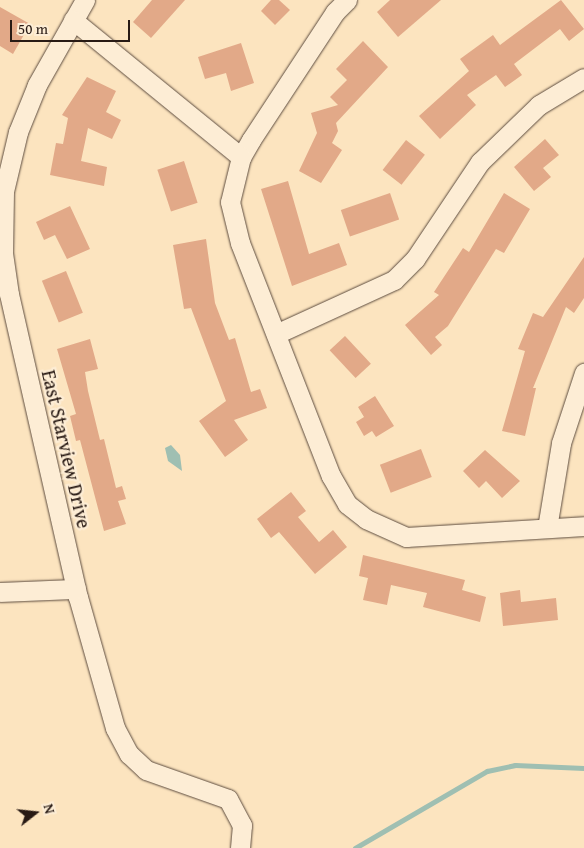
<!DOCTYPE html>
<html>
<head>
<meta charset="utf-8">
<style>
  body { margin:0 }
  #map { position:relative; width:584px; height:848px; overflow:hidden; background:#fce4bf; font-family:"Gentium Book Plus",serif }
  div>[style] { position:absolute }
  .water>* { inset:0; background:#9fbfb2 }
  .stream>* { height:5px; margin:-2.5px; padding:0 2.5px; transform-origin:2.5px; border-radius:2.5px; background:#9fbfb2 }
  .building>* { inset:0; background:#e2a988; transform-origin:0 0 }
  .roads { filter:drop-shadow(0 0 1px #5d4c3f) drop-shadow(0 0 1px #5d4c3f) }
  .minor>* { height:19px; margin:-9.5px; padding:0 9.5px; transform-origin:9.5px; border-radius:9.5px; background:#fdedd5 }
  span { translate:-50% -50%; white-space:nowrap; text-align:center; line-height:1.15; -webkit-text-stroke:4.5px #fdedd5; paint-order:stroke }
  .street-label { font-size:20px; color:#281a14 }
  .north { position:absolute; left:10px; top:788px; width:50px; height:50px; -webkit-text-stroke:4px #fdedd5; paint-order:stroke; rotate:74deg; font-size:14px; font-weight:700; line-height:20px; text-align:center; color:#281a14 }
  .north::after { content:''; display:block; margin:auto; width:18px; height:22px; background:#281a14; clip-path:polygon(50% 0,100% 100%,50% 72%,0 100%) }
  .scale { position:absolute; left:10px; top:20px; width:120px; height:22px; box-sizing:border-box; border:2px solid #281a14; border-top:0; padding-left:6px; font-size:15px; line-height:18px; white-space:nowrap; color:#281a14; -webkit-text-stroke:4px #fdedd5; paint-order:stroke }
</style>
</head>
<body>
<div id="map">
  <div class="water">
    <i style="clip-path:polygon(171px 445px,180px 455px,182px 471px,168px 461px,165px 448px)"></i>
  </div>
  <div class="stream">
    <i style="left:355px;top:848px;width:153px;rotate:-30.3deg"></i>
    <i style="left:487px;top:771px;width:29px;rotate:-12deg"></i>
    <i style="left:515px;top:765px;width:69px;rotate:2.5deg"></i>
  </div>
  <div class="building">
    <i style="clip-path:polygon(152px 0,185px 0,151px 38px,133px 22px)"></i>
    <i style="clip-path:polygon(271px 0,279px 0,290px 10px,275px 25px,261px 11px)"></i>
    <i style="clip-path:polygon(390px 0,441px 0,398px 37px,377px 12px)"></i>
    <i style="clip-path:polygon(561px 0,584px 29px,569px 41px,560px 29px,514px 64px,522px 75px,505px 87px,496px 75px,467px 95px,476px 105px,440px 139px,419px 116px,469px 71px,460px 59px,493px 35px,500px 45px)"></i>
    <i style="clip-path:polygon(0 7px,30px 24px,13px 54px,0 46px)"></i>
    <i style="clip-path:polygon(363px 41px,388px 67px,336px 123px,338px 131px,332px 143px,342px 150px,321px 183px,299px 171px,317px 133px,311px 113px,338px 105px,330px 97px,347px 80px,336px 69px)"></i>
    <i style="clip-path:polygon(241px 43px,254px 83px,231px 91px,226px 73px,205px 79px,198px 57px)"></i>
    <i style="clip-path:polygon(87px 77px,116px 91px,106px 112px,121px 120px,112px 139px,88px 128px,81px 161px,107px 167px,104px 186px,50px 175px,56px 143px,63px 144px,68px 118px,62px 115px)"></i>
    <i style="clip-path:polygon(545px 139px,559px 155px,543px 168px,551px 177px,534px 191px,514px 167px)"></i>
    <i style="left:406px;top:140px;width:24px;height:38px;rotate:38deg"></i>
    <i style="left:184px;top:161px;width:44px;height:28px;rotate:72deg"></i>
    <i style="clip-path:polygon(288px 181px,309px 254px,339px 243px,347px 265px,292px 286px,261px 189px)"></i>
    <i style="left:390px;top:193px;width:28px;height:52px;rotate:71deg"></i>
    <i style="clip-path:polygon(504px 193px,530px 209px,504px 253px,496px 249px,448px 326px,435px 337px,442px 345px,431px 355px,405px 325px,439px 295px,434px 292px,463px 248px,469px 252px)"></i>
    <i style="clip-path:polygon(70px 206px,90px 249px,67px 259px,55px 235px,44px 240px,36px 222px)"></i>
    <i style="clip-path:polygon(206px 239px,215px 303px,229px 340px,235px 338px,251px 392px,260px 389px,267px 408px,234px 420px,248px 440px,225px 457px,199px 421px,226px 401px,191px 308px,184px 309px,173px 245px)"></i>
    <i style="clip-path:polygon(584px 257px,584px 298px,574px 313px,566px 307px,533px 388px,536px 388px,525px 436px,502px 431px,525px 351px,518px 349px,533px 313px,543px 317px)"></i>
    <i style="left:66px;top:271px;width:45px;height:26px;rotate:68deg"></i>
    <i style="left:345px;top:336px;width:38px;height:21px;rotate:47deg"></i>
    <i style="clip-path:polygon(90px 339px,98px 369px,85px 372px,88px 391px,100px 440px,104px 439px,116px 488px,122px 486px,126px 499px,118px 501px,126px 524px,104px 531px,80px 440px,76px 441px,70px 416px,76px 414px,57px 349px)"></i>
    <i style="clip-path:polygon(375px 396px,394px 426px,376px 437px,372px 431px,364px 436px,356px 422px,364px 417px,358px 407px)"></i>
    <i style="left:421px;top:449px;width:30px;height:44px;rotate:69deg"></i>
    <i style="clip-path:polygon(485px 450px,520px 481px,502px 498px,486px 481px,479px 488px,463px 471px)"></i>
    <i style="clip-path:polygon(291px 492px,306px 511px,298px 517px,319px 542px,333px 530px,347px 547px,315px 574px,279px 532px,271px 538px,257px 519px)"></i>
    <i style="clip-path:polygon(363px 555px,465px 580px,462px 590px,486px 597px,480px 622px,423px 607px,427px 593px,391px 585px,387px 605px,363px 600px,368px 578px,359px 576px)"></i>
    <i style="clip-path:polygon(520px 590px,521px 602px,556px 598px,558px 620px,503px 626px,500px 593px)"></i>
  </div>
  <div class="roads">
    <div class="minor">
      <i style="left:85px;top:0;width:98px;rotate:119.5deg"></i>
      <i style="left:37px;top:85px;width:51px;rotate:112deg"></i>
      <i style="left:18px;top:132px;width:61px;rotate:103.3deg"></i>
      <i style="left:4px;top:191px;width:62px;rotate:90.9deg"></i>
      <i style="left:3px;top:253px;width:41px;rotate:81.7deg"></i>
      <i style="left:9px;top:294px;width:311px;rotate:77.2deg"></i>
      <i style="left:78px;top:597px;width:136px;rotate:74.2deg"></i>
      <i style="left:115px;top:728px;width:30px;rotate:62deg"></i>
      <i style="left:129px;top:754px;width:23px;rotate:43deg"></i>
      <i style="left:146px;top:770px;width:87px;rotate:19.5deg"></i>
      <i style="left:228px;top:799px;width:30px;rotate:62deg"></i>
      <i style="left:242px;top:825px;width:23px;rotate:95deg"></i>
      <i style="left:347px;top:0;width:17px;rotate:135deg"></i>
      <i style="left:335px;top:12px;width:153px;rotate:123.3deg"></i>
      <i style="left:251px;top:140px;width:20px;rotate:120deg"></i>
      <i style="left:241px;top:157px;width:46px;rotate:103.7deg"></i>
      <i style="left:230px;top:202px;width:42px;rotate:76.3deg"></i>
      <i style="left:240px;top:243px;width:250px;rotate:68.7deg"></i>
      <i style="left:331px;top:476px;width:32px;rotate:60deg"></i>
      <i style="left:347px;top:504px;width:24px;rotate:38deg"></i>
      <i style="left:366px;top:519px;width:44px;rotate:24.2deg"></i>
      <i style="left:406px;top:537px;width:178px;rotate:-3.5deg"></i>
      <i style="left:73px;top:20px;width:217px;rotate:39.2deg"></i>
      <i style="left:276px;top:334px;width:130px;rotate:-24.6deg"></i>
      <i style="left:394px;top:280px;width:30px;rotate:-45deg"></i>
      <i style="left:415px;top:259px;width:117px;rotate:-56.2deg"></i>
      <i style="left:480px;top:162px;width:82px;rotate:-44deg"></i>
      <i style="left:539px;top:105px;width:52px;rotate:-31deg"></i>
      <i style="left:547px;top:528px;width:86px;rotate:-80.6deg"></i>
      <i style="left:561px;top:443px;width:74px;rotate:-71.8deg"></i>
      <i style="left:0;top:592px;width:76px;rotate:-2.3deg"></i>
    </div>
  </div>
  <div class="street-label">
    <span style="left:67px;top:449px;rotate:77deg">East Starview Drive</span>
  </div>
  <div class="north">N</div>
  <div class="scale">50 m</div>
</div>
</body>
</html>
